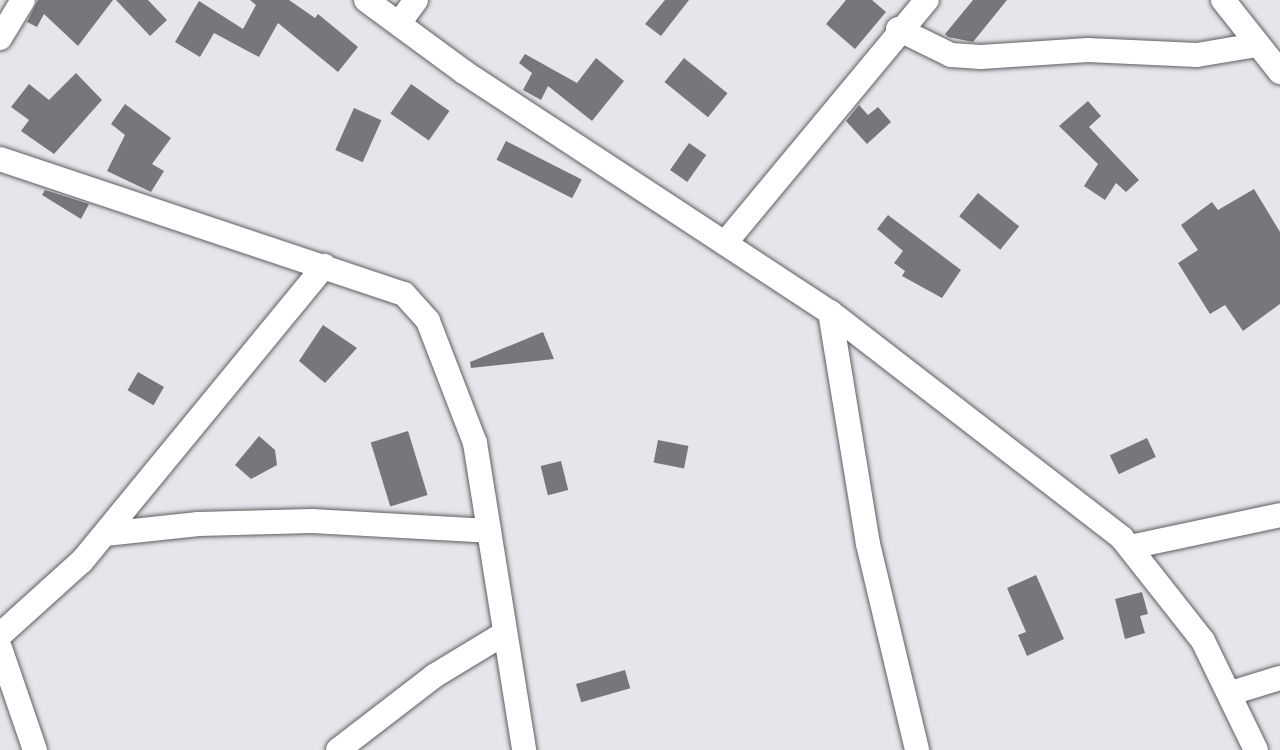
<!DOCTYPE html>
<html>
<head>
<meta charset="utf-8">
<style>
  body { margin:0 }
  #map { position:relative; width:1280px; height:750px; overflow:hidden; background:#e6e5eb; font-family:Manrope,sans-serif }
  div>[style] { position:absolute }
  .building>* { inset:0; background:#77767c; transform-origin:0 0 }
  .roads { filter:drop-shadow(0 0 2px #5f5e63) drop-shadow(0 0 2px #5f5e63) }
  .minor>* { height:24px; margin:-12px; padding:0 12px; transform-origin:12px; border-radius:12px; background:#fff }
  span { translate:-50% -50%; white-space:nowrap; text-align:center; line-height:1.15; -webkit-text-stroke:6px #e6e5eb; paint-order:stroke }
</style>
</head>
<body>
<div id="map">
  <div class="building">
    <i style="clip-path:polygon(38px 0,113px 0,78px 46px,44px 14px,37px 27px,27px 22px)"></i>
    <i style="clip-path:polygon(116px 0,148px 0,167px 20px,150px 36px)"></i>
    <i style="clip-path:polygon(250px 0,289px 0,315px 18px,318px 14px,358px 47px,338px 72px,278px 23px,259px 57px,214px 33px,200px 57px,175px 42px,199px 1px,243px 29px,256px 5px)"></i>
    <i style="clip-path:polygon(665px 0,689px 0,661px 36px,645px 24px)"></i>
    <i style="clip-path:polygon(846px 0,872px 0,886px 12px,855px 49px,826px 24px)"></i>
    <i style="clip-path:polygon(973px 0,1007px 0,973px 42px,948px 37px,945px 34px)"></i>
    <i style="clip-path:polygon(525px 54px,577px 83px,596px 58px,624px 81px,592px 121px,548px 86px,541px 100px,523px 90px,532px 73px,519px 63px)"></i>
    <i style="left:684px;top:58px;width:56px;height:31px;rotate:39deg"></i>
    <i style="clip-path:polygon(76px 73px,102px 100px,54px 154px,21px 131px,29px 120px,11px 107px,29px 84px,49px 100px)"></i>
    <i style="left:411px;top:84px;width:47px;height:36px;rotate:35deg"></i>
    <i style="clip-path:polygon(1088px 101px,1101px 116px,1089px 127px,1139px 180px,1126px 192px,1116px 183px,1105px 200px,1084px 186px,1098px 164px,1059px 126px)"></i>
    <i style="clip-path:polygon(125px 104px,171px 138px,152px 164px,164px 171px,151px 192px,107px 171px,125px 135px,111px 124px)"></i>
    <i style="clip-path:polygon(859px 105px,868px 115px,878px 107px,891px 122px,867px 144px,846px 121px)"></i>
    <i style="left:354px;top:108px;width:30px;height:46px;rotate:24deg"></i>
    <i style="left:506px;top:141px;width:85px;height:21px;rotate:27deg"></i>
    <i style="left:689px;top:143px;width:21px;height:33px;rotate:35deg"></i>
    <i style="clip-path:polygon(1254px 189px,1280px 232px,1280px 304px,1243px 331px,1225px 305px,1210px 314px,1178px 263px,1198px 250px,1181px 225px,1212px 202px,1218px 210px)"></i>
    <i style="clip-path:polygon(45px 190px,89px 204px,81px 219px,42px 195px)"></i>
    <i style="left:978px;top:193px;width:53px;height:30px;rotate:39deg"></i>
    <i style="clip-path:polygon(888px 215px,961px 270px,942px 298px,902px 276px,905px 271px,894px 263px,903px 251px,877px 229px)"></i>
    <i style="clip-path:polygon(323px 325px,357px 348px,325px 383px,299px 361px)"></i>
    <i style="clip-path:polygon(543px 332px,554px 359px,471px 368px,470px 362px)"></i>
    <i style="left:138px;top:372px;width:30px;height:21px;rotate:30deg"></i>
    <i style="left:408px;top:431px;width:67px;height:39px;rotate:73deg"></i>
    <i style="clip-path:polygon(259px 436px,275px 450px,277px 465px,251px 479px,235px 465px)"></i>
    <i style="left:1147px;top:438px;width:21px;height:41px;rotate:65deg"></i>
    <i style="left:658px;top:440px;width:31px;height:23px;rotate:11deg"></i>
    <i style="left:561px;top:461px;width:30px;height:21px;rotate:76deg"></i>
    <i style="clip-path:polygon(1036px 575px,1064px 639px,1027px 656px,1018px 635px,1026px 632px,1007px 588px)"></i>
    <i style="clip-path:polygon(1142px 592px,1148px 614px,1140px 616px,1145px 633px,1125px 639px,1115px 599px)"></i>
    <i style="left:625px;top:670px;width:19px;height:51px;rotate:74deg"></i>
  </div>
  <div class="roads">
    <div class="minor">
      <i style="left:366px;top:0;width:122px;rotate:36.3deg"></i>
      <i style="left:464px;top:72px;width:438px;rotate:33.3deg"></i>
      <i style="left:830px;top:312px;width:369px;rotate:37.7deg"></i>
      <i style="left:1122px;top:538px;width:131px;rotate:51.8deg"></i>
      <i style="left:1203px;top:641px;width:121px;rotate:64.1deg"></i>
      <i style="left:1223px;top:0;width:92px;rotate:51.6deg"></i>
      <i style="left:400px;top:22px;width:27px;rotate:-54deg"></i>
      <i style="left:898px;top:29px;width:59px;rotate:26.1deg"></i>
      <i style="left:951px;top:55px;width:30px;rotate:4deg"></i>
      <i style="left:981px;top:57px;width:107px;rotate:-3.7deg"></i>
      <i style="left:1088px;top:50px;width:109px;rotate:2.6deg"></i>
      <i style="left:1197px;top:55px;width:61px;rotate:-9.5deg"></i>
      <i style="left:0;top:38px;width:44px;rotate:-58.8deg"></i>
      <i style="left:0;top:159px;width:426px;rotate:18.5deg"></i>
      <i style="left:404px;top:294px;width:36px;rotate:48deg"></i>
      <i style="left:428px;top:321px;width:131px;rotate:68.9deg"></i>
      <i style="left:475px;top:443px;width:311px;rotate:80.9deg"></i>
      <i style="left:725px;top:243px;width:316px;rotate:-50.3deg"></i>
      <i style="left:830px;top:312px;width:235px;rotate:80.7deg"></i>
      <i style="left:868px;top:544px;width:212px;rotate:76.6deg"></i>
      <i style="left:105px;top:534px;width:94px;rotate:-6.1deg"></i>
      <i style="left:198px;top:524px;width:114px;rotate:-1.5deg"></i>
      <i style="left:312px;top:521px;width:177px;rotate:3.2deg"></i>
      <i style="left:1130px;top:547px;width:153px;rotate:-12deg"></i>
      <i style="left:0;top:635px;width:110px;rotate:-42.1deg"></i>
      <i style="left:82px;top:561px;width:382px;rotate:-50.6deg"></i>
      <i style="left:0;top:648px;width:108px;rotate:71.1deg"></i>
      <i style="left:1231px;top:693px;width:51px;rotate:-17deg"></i>
      <i style="left:338px;top:750px;width:121px;rotate:-37.6deg"></i>
      <i style="left:434px;top:676px;width:83px;rotate:-31.2deg"></i>
    </div>
  </div>
</div>
</body>
</html>
